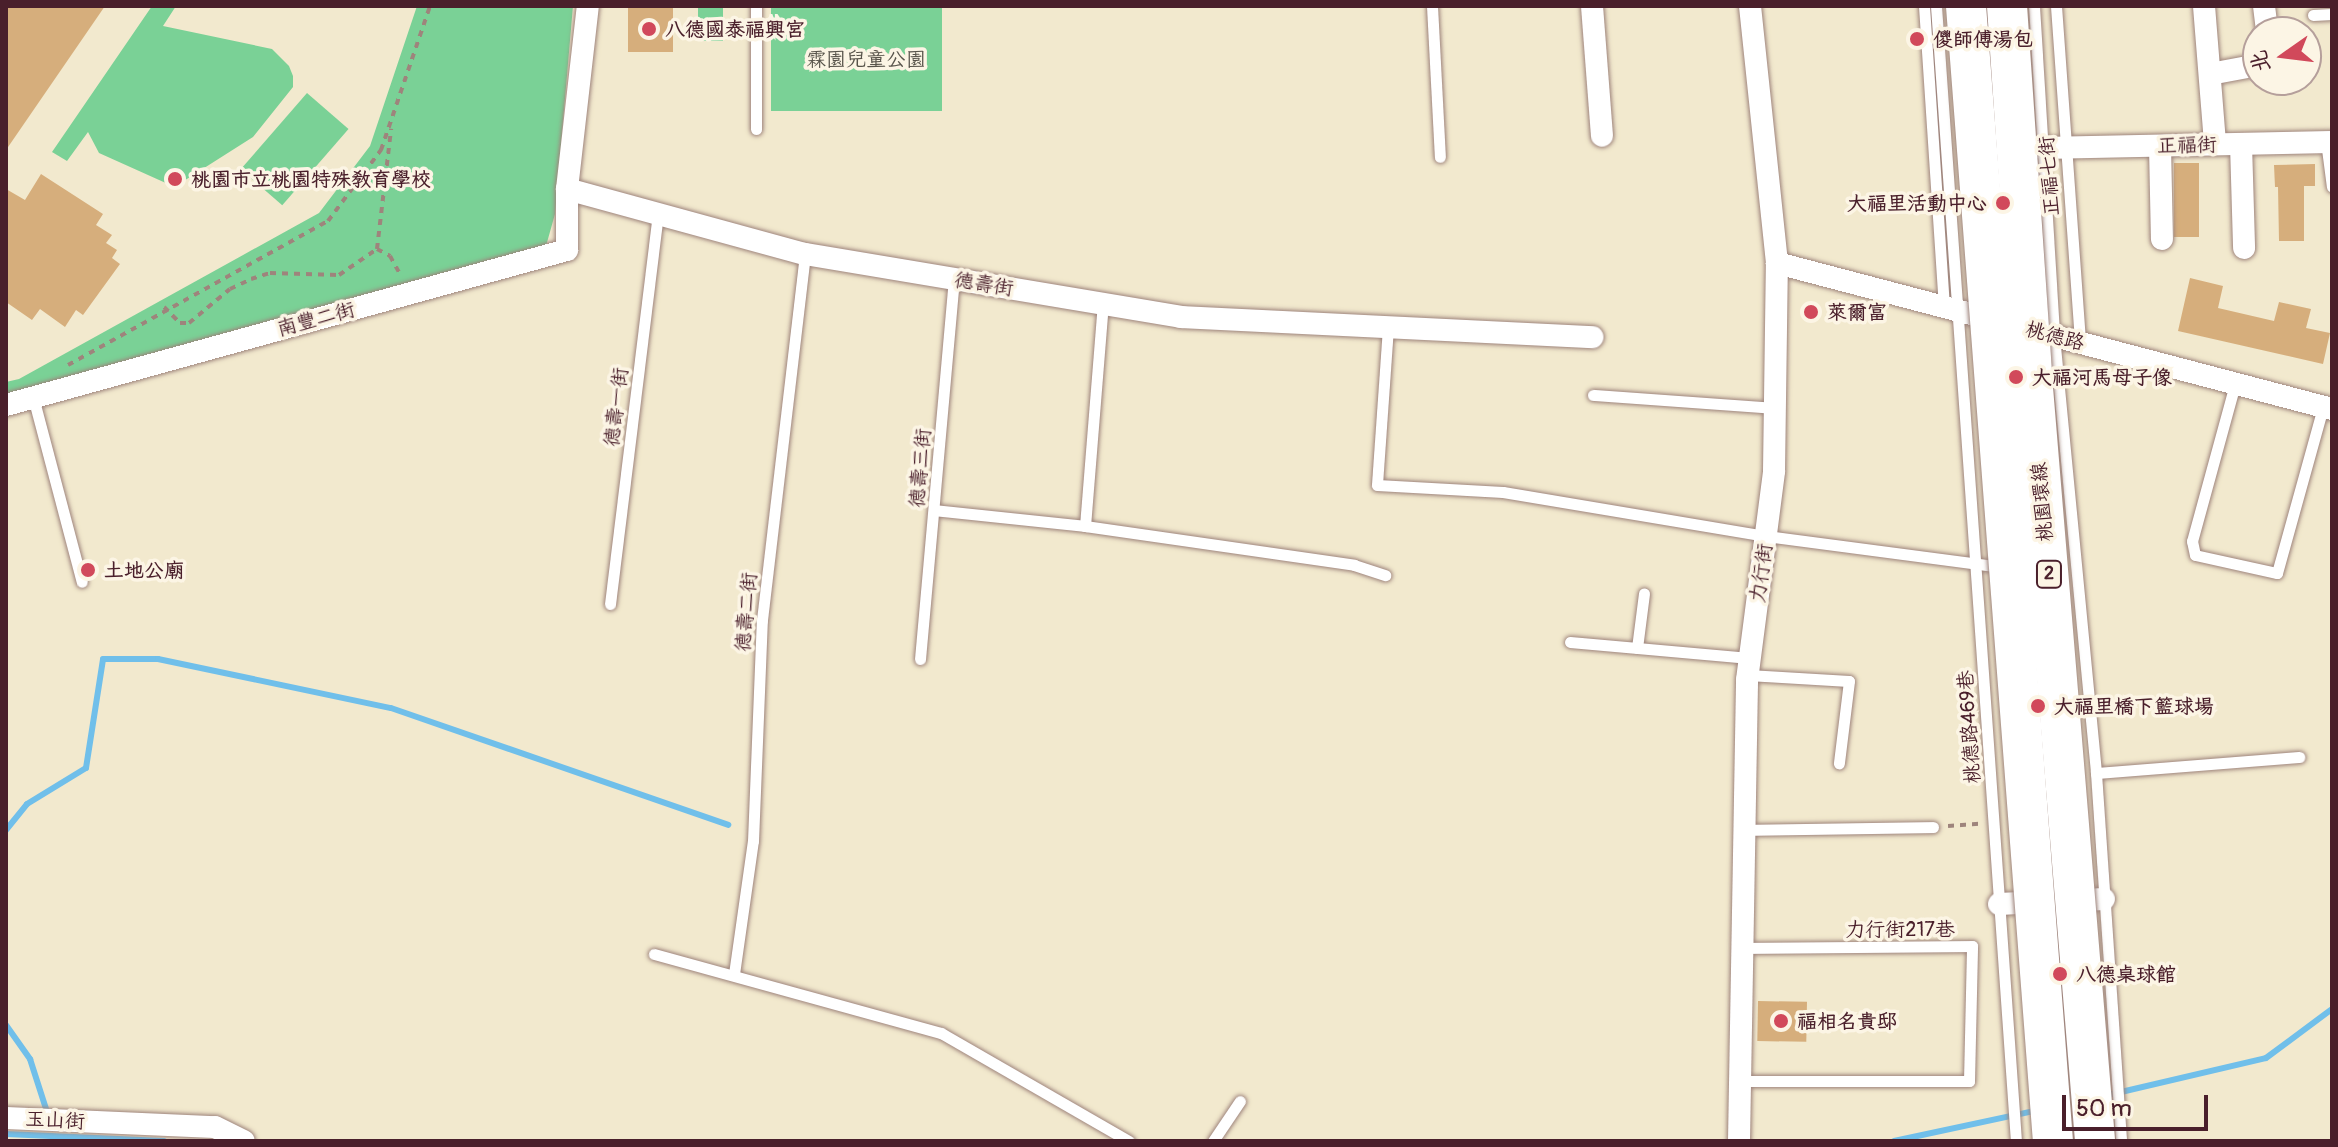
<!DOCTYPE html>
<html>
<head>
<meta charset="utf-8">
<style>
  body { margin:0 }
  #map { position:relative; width:2338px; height:1147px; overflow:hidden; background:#f2e9ce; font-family:Pangolin,"LXGW WenKai TC",sans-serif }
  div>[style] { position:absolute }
  .green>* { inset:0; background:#7ad196; transform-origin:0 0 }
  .stream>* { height:6px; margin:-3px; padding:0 3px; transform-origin:3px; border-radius:3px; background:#70bfea }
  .building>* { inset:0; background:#d6ae7c; transform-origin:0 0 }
  .path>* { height:4px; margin-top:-2px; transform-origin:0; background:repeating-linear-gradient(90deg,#9e847c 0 6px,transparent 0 12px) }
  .roads { filter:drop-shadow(0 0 2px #9e847c) drop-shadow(0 0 2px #9e847c) }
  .service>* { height:11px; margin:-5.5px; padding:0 5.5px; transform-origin:5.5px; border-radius:5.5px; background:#fff }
  .minor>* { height:22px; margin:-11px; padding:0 11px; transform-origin:11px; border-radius:11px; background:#fff }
  .bridges { filter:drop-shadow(0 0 2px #9e847c) drop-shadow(0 0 2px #9e847c) }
  .motorway-bridge>* { height:40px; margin:-20px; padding:0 20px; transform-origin:20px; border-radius:20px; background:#fff }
  .dots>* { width:22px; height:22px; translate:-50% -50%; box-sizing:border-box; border:4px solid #fcf5e5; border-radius:50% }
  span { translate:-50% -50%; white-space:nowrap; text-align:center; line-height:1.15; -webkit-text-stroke:7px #fcf5e5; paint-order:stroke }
  .shield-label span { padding:2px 6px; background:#fcf5e5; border:2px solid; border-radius:6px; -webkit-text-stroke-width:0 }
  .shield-label { font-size:18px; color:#4a1f2b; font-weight:700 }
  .poi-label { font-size:20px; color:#4a1f2b; font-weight:700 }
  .left { translate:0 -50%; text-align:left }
  .right { translate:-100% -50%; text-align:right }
  .park-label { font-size:20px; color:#58544b }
  .street-label { font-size:20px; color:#4a1f2b }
  .frame { position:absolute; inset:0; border:8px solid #4a1f2b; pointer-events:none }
  .north { position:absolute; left:2242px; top:16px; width:80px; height:80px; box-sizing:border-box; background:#fcf5e5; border:2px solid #b59f9b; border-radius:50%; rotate:256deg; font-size:22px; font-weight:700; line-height:32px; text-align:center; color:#4a1f2b }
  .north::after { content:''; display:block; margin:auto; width:28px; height:36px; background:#d1495b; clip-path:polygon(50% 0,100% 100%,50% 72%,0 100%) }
  .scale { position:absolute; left:2062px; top:1095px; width:146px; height:36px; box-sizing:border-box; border:4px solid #4a1f2b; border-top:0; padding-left:10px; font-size:24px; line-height:28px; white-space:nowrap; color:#4a1f2b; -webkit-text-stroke:6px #fcf5e5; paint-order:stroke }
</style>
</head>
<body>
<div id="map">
  <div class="green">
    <i style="clip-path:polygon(152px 6px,176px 6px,163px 26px,272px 49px,289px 66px,293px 76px,293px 87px,253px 137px,179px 184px,168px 184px,99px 153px,88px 132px,67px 161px,52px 152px)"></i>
    <i style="clip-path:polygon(417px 6px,573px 6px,555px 214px,546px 246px,6px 397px,6px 382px,19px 379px,319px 213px,370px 146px)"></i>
    <i style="left:698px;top:6px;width:25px;height:35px"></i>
    <i style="left:771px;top:6px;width:171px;height:105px"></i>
    <i style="left:307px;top:93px;width:55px;height:101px;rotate:41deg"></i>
  </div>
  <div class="stream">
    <i style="left:6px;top:830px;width:33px;rotate:-51deg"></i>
    <i style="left:27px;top:804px;width:69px;rotate:-31.4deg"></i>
    <i style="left:86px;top:768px;width:110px;rotate:-81.1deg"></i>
    <i style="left:103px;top:659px;width:55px"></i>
    <i style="left:158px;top:659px;width:238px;rotate:11.9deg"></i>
    <i style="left:391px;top:708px;width:357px;rotate:19.1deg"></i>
    <i style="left:6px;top:1025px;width:42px;rotate:54.8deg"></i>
    <i style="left:30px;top:1059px;width:59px;rotate:72.2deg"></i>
    <i style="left:2104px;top:1096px;width:166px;rotate:-13.2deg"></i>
    <i style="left:2266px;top:1058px;width:82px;rotate:-36.6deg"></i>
    <i style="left:6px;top:1134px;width:158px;rotate:2.5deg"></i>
    <i style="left:1894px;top:1141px;width:147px;rotate:-12.1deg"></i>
  </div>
  <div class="building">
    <i style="clip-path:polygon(6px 6px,105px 6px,6px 150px)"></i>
    <i style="left:628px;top:6px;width:45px;height:46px"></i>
    <i style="left:2174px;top:163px;width:25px;height:74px"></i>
    <i style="clip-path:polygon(2315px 164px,2315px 186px,2304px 186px,2304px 241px,2279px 241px,2278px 187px,2275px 187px,2274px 165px)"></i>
    <i style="clip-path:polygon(41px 174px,103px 214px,96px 225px,112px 235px,106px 243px,117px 250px,112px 258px,120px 264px,83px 315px,76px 310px,65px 327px,40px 309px,32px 320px,6px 302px,6px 189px,25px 200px)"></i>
    <i style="clip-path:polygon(2190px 278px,2223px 286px,2218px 308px,2274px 321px,2279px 302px,2311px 309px,2306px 328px,2330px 333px,2323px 364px,2178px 331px)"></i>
    <i style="left:1758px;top:1001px;width:49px;height:40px;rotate:1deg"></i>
  </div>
  <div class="path">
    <i style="left:377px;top:249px;width:15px;rotate:28deg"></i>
    <i style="left:390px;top:256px;width:23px;rotate:61deg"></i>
    <i style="left:164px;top:307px;width:23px;rotate:45deg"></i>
    <i style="left:180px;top:323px;width:9px"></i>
    <i style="left:189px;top:323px;width:53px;rotate:-39.7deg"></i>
    <i style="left:230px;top:289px;width:23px;rotate:-25deg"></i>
    <i style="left:251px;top:279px;width:20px;rotate:-18deg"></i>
    <i style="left:270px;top:273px;width:69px;rotate:1.7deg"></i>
    <i style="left:339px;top:275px;width:46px;rotate:-34.4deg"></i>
    <i style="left:377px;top:249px;width:121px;rotate:-83.3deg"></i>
    <i style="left:68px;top:365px;width:297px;rotate:-29deg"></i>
    <i style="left:328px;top:221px;width:89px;rotate:-53.3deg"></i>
    <i style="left:381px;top:150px;width:152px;rotate:-71.2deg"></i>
    <i style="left:1948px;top:826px;width:31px;rotate:-4deg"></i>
  </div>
  <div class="roads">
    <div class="service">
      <i style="left:1432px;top:6px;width:151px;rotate:87deg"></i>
      <i style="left:1924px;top:6px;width:302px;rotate:86.2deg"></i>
      <i style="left:1936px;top:6px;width:1138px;rotate:85.97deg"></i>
      <i style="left:2034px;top:6px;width:331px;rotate:86.5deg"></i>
      <i style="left:2054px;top:336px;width:439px;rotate:84.5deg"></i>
      <i style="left:2096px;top:773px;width:369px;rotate:86.1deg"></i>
      <i style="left:2056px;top:6px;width:337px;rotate:85.9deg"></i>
      <i style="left:2313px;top:15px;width:19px;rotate:-3deg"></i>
      <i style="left:756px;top:129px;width:123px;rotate:-90deg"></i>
      <i style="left:2326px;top:141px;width:46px;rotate:82.6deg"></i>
      <i style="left:1388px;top:327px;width:158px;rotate:94deg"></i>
      <i style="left:1377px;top:485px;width:126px;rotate:3.2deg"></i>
      <i style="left:1503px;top:492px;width:267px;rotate:9.5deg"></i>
      <i style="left:1766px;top:536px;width:236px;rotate:7.5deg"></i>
      <i style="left:2235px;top:384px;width:163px;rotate:105.3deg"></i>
      <i style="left:2192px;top:541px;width:14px;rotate:78deg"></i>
      <i style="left:2195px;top:555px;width:84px;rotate:12.4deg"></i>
      <i style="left:2277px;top:573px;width:172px;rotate:-74.5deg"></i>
      <i style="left:1593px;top:395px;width:181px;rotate:4.1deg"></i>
      <i style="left:33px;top:397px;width:191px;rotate:75.2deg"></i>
      <i style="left:934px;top:510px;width:152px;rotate:6deg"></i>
      <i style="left:1085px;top:526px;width:272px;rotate:8.2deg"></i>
      <i style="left:1354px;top:565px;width:33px;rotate:18deg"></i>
      <i style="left:1085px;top:526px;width:223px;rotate:-85.4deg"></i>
      <i style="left:610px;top:604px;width:393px;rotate:-83deg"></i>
      <i style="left:1570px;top:642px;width:180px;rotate:5.1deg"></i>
      <i style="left:1637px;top:648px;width:55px;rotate:-82.7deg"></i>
      <i style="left:920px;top:659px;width:382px;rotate:-84.9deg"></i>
      <i style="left:1748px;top:675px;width:101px;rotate:3.4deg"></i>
      <i style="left:1849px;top:681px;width:83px;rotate:97deg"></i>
      <i style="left:2096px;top:773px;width:204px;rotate:-4.5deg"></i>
      <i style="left:1744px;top:830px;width:189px;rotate:-0.9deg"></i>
      <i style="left:654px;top:954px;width:298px;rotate:15.4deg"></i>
      <i style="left:941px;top:1033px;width:217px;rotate:29.9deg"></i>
      <i style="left:734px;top:974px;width:134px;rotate:-81.9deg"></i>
      <i style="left:753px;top:841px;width:221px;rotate:-87.7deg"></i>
      <i style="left:762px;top:620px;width:369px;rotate:-83.3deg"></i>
      <i style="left:1740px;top:1081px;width:229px"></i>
      <i style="left:1969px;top:1081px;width:135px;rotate:-88.7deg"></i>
      <i style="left:1972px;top:946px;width:230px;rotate:179.5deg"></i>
      <i style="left:1213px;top:1141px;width:48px;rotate:-56deg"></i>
    </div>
    <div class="minor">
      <i style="left:1592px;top:6px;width:130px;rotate:85.6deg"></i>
      <i style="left:2204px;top:6px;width:138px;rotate:85.4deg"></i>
      <i style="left:2264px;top:6px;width:26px;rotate:83deg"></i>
      <i style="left:2210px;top:74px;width:49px;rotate:-10.6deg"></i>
      <i style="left:2241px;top:144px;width:104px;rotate:88.3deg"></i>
      <i style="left:2160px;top:146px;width:93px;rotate:88.8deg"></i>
      <i style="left:2042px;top:148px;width:290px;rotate:-1.2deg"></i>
      <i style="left:567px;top:189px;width:247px;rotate:15.3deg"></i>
      <i style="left:805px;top:254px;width:381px;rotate:9.5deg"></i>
      <i style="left:1181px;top:317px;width:412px;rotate:2.8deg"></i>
      <i style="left:1777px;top:263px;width:574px;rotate:14.74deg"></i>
      <i style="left:6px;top:405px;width:582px;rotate:-15.45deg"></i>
      <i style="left:567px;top:250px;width:61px;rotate:-90deg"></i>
      <i style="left:567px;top:189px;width:184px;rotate:-83.5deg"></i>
      <i style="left:1999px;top:904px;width:105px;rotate:-2.7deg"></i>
      <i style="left:6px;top:1118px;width:209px;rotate:2.5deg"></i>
      <i style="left:215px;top:1127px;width:32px;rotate:26deg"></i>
      <i style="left:1739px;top:1141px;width:461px;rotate:-89deg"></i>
      <i style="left:1747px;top:680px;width:211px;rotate:-82.6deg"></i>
      <i style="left:1774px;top:471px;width:208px;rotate:-89.2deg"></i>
      <i style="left:1777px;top:263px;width:258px;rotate:-96deg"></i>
    </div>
  </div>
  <div class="bridges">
    <div class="motorway-bridge">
      <i style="left:1966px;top:6px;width:1138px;rotate:85.62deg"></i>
      <i style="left:2007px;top:6px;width:383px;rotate:86.1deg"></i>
      <i style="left:2033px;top:388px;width:756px;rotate:85.29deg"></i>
    </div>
  </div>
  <div class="dots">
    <i style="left:649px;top:29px;background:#d1495b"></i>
    <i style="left:1917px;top:39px;background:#d1495b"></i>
    <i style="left:175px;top:179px;background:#d1495b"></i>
    <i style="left:2003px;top:203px;background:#d1495b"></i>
    <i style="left:1811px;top:312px;background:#d1495b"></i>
    <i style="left:2016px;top:377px;background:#d1495b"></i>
    <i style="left:88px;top:570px;background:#d1495b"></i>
    <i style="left:2038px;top:706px;background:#d1495b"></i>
    <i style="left:2060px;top:974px;background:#d1495b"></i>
    <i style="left:1781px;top:1021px;background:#d1495b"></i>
  </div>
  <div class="shield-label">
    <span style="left:2049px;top:574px">2</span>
  </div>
  <div class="poi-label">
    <span class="left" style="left:665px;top:29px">八德國泰福興宮</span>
    <span class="left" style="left:1933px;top:39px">儍師傅湯包</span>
    <span class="left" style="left:191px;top:179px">桃園市立桃園特殊教育學校</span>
    <span class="right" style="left:1987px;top:203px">大福里活動中心</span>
    <span class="left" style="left:1827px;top:312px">萊爾富</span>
    <span class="left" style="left:2032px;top:377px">大福河馬母子像</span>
    <span class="left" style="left:104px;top:570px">土地公廟</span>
    <span class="left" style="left:2054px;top:706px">大福里橋下籃球場</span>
    <span class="left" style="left:2076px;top:974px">八德桌球館</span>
    <span class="left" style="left:1797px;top:1021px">福相名貴邸</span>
  </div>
  <div class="park-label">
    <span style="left:866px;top:59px">霖園兒童公園</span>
  </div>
  <div class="street-label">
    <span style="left:2187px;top:145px;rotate:-1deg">正福街</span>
    <span style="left:2049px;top:176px;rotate:-94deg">正福七街</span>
    <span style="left:984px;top:284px;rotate:9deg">德壽街</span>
    <span style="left:316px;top:319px;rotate:-15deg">南豐二街</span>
    <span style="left:2055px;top:336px;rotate:15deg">桃德路</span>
    <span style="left:616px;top:407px;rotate:-83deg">德壽一街</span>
    <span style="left:920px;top:468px;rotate:-85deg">德壽三街</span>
    <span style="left:2042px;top:502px;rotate:-95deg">桃園環線</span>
    <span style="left:1761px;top:573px;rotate:-82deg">力行街</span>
    <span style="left:746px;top:612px;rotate:-85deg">德壽二街</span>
    <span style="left:1969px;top:727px;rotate:-94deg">桃德路469巷</span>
    <span style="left:1900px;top:929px">力行街217巷</span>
    <span style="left:55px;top:1120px;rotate:3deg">玉山街</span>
  </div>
  <div class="frame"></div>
  <div class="north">北</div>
  <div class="scale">50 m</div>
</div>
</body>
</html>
